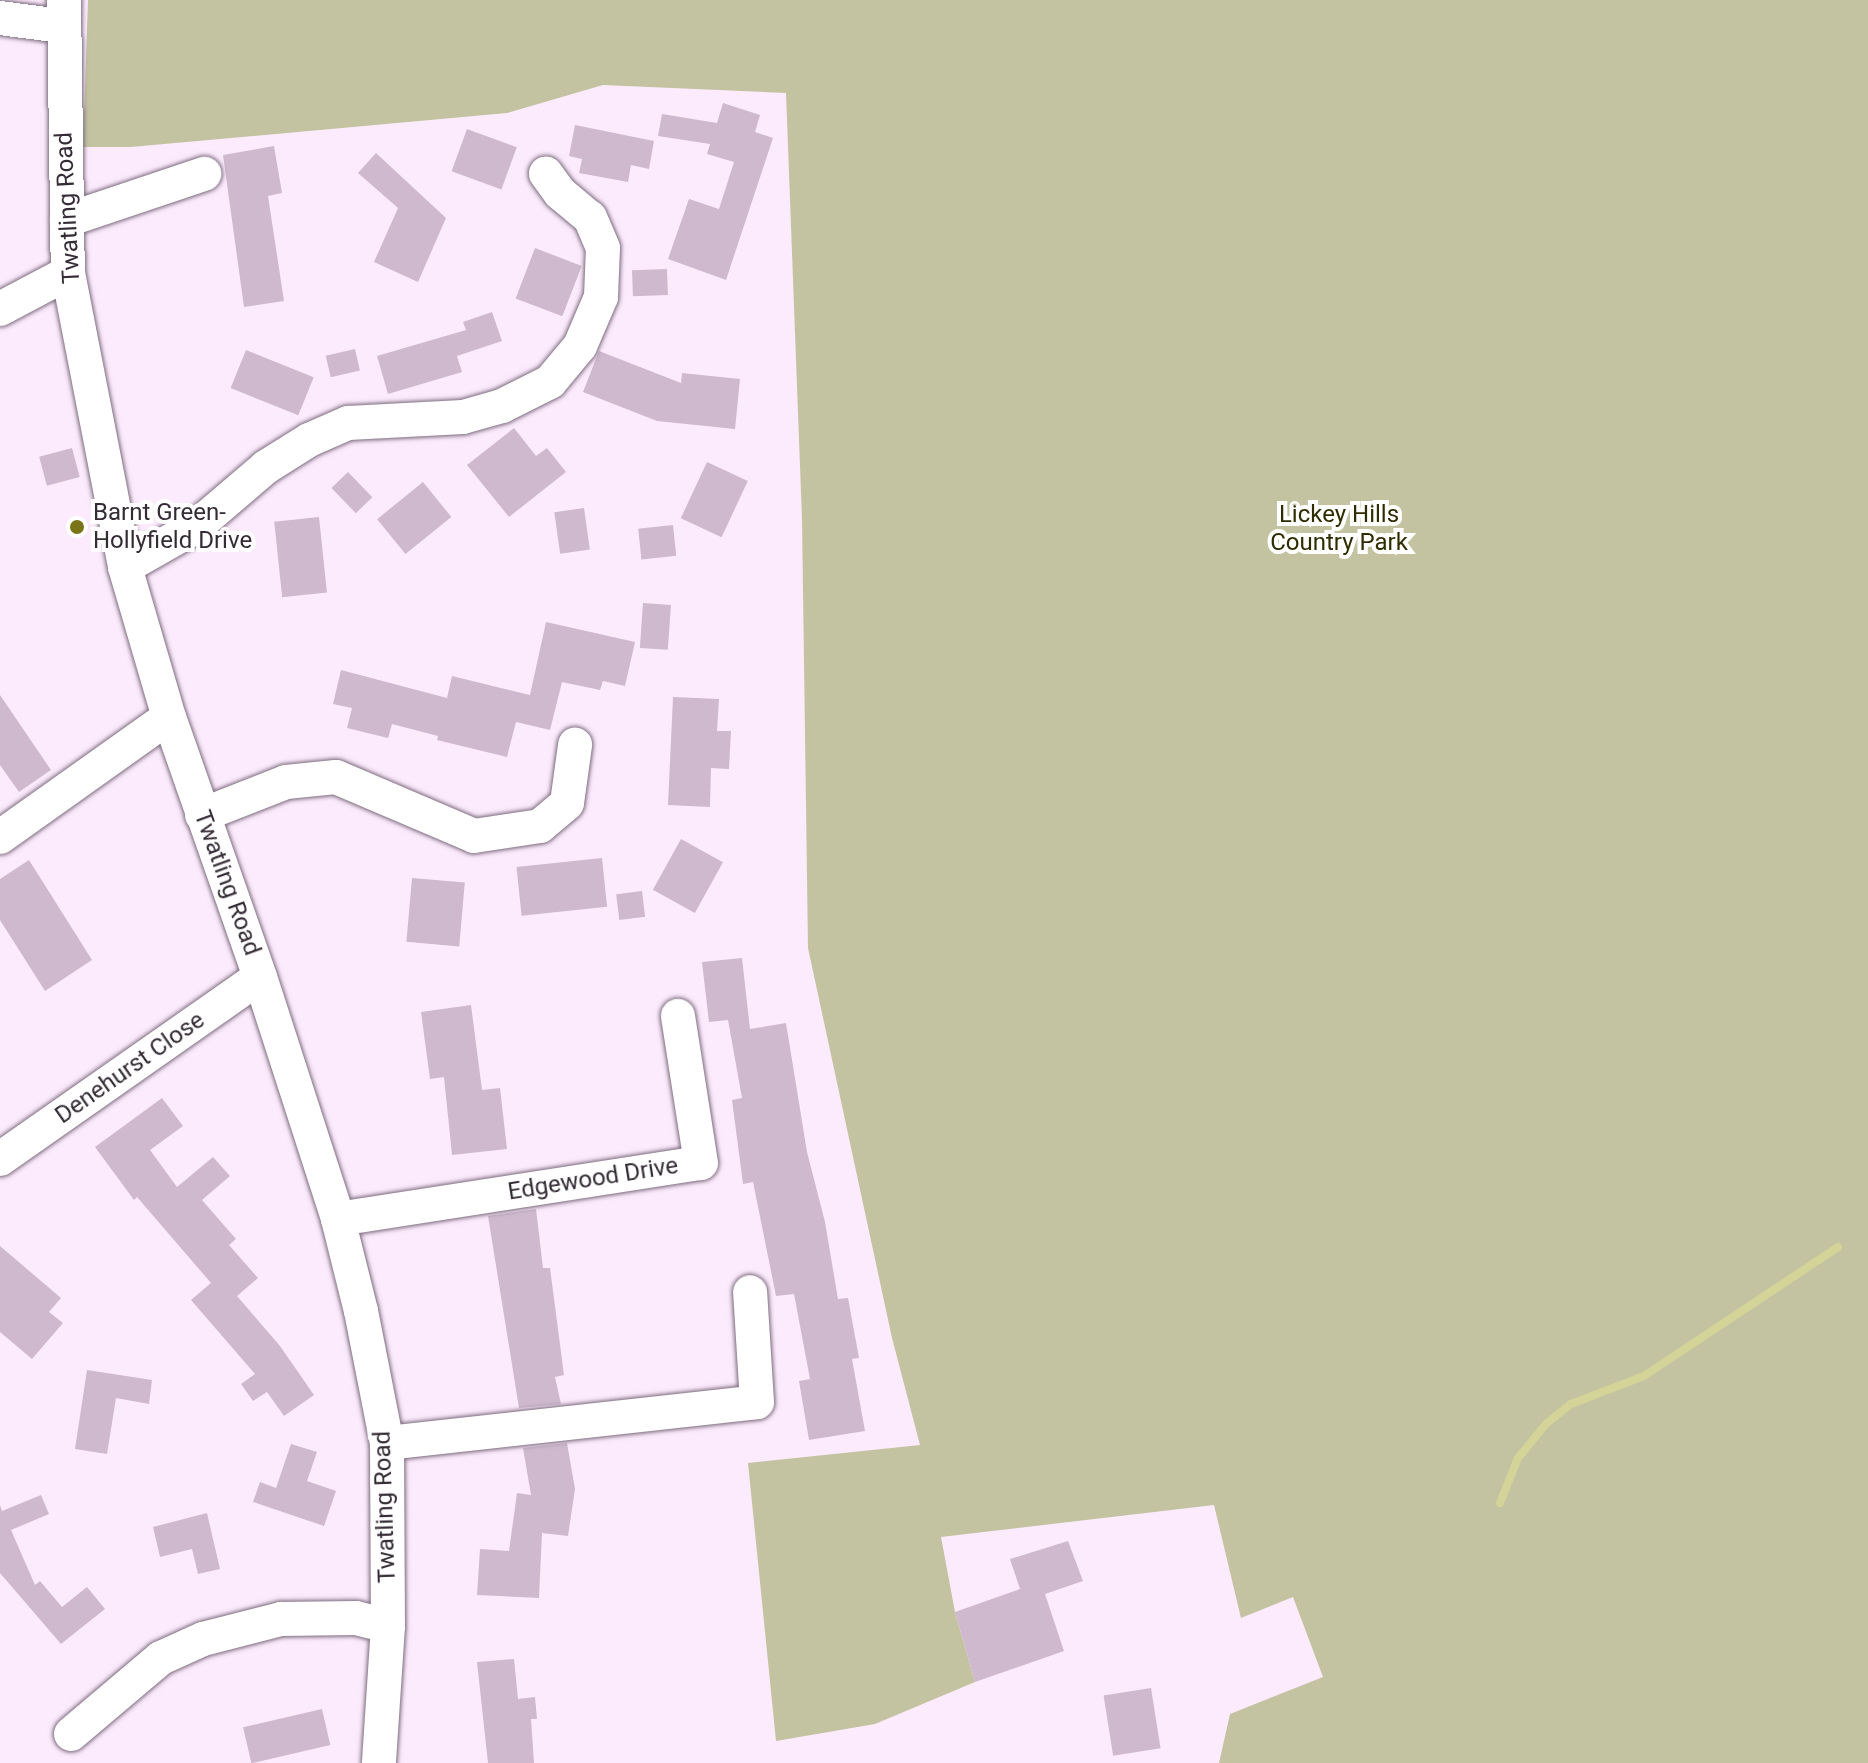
<!DOCTYPE html>
<html>
<head>
<meta charset="utf-8">
<style>
  body { margin:0 }
  #map { position:relative; width:1868px; height:1763px; overflow:hidden; background:#fcebfd; font-family:Roboto,sans-serif }
  div>[style] { position:absolute }
  .green>* { inset:0; background:#c3c3a1 }
  .stream>* { height:8px; margin:-4px; padding:0 4px; transform-origin:4px; border-radius:4px; background:#d4d398 }
  .building>* { inset:0; background:#ceb9cf; transform-origin:0 0 }
  .roads { filter:drop-shadow(0 0 2px #7e6c7f) drop-shadow(0 0 2px #7e6c7f) }
  .minor>* { height:34px; margin:-17px; padding:0 17px; transform-origin:17px; border-radius:17px; background:#fff }
  .dots>* { width:22px; height:22px; translate:-50% -50%; box-sizing:border-box; border:4px solid #fff; border-radius:50% }
  span { translate:-50% -50%; white-space:nowrap; text-align:center; line-height:1.15; -webkit-text-stroke:8px #fff; paint-order:stroke }
  .street-label { font-size:24px; color:#342c34 }
  .poi-label { font-size:24px; color:#342c34 }
  .left { translate:0 -50%; text-align:left }
  .park-label { font-size:24px; color:#2f2c00 }
</style>
</head>
<body>
<div id="map">
  <div class="green">
    <i style="clip-path:polygon(88px 0,1868px 0,1868px 1763px,1219px 1763px,1230px 1714px,1323px 1677px,1293px 1597px,1241px 1618px,1214px 1505px,941px 1537px,955px 1612px,975px 1682px,875px 1724px,776px 1741px,748px 1463px,920px 1445px,892px 1338px,808px 948px,802px 519px,786px 93px,603px 85px,507px 113px,131px 147px,83px 147px)"></i>
  </div>
  <div class="stream">
    <i style="left:1500px;top:1503px;width:48px;rotate:-68.2deg"></i>
    <i style="left:1518px;top:1458px;width:44px;rotate:-50.5deg"></i>
    <i style="left:1546px;top:1424px;width:32px;rotate:-39deg"></i>
    <i style="left:1571px;top:1404px;width:78px;rotate:-21deg"></i>
    <i style="left:1644px;top:1376px;width:233px;rotate:-33.6deg"></i>
  </div>
  <div class="building">
    <i style="clip-path:polygon(723px 103px,760px 115px,755px 132px,773px 138px,726px 280px,668px 259px,689px 199px,719px 209px,734px 162px,707px 154px,710px 144px,658px 136px,662px 114px,717px 123px)"></i>
    <i style="clip-path:polygon(575px 125px,654px 141px,649px 169px,631px 165px,628px 182px,579px 173px,582px 159px,569px 156px)"></i>
    <i style="left:467px;top:129px;width:53px;height:45px;rotate:20deg"></i>
    <i style="clip-path:polygon(274px 146px,282px 193px,268px 196px,284px 301px,244px 307px,223px 155px)"></i>
    <i style="clip-path:polygon(376px 153px,446px 218px,418px 282px,374px 262px,398px 208px,358px 173px)"></i>
    <i style="left:535px;top:248px;width:50px;height:54px;rotate:21deg"></i>
    <i style="left:667px;top:269px;width:26px;height:35px;rotate:88deg"></i>
    <i style="clip-path:polygon(492px 312px,502px 341px,457px 356px,462px 372px,388px 394px,377px 356px,466px 330px,463px 322px)"></i>
    <i style="left:355px;top:349px;width:22px;height:30px;rotate:77deg"></i>
    <i style="left:246px;top:350px;width:73px;height:41px;rotate:22deg"></i>
    <i style="clip-path:polygon(599px 351px,681px 383px,682px 373px,740px 379px,735px 429px,657px 421px,583px 392px)"></i>
    <i style="clip-path:polygon(514px 428px,536px 456px,547px 448px,566px 472px,509px 517px,467px 465px)"></i>
    <i style="left:72px;top:448px;width:30px;height:34px;rotate:75deg"></i>
    <i style="left:707px;top:462px;width:45px;height:62px;rotate:25deg"></i>
    <i style="left:348px;top:472px;width:35px;height:23px;rotate:46deg"></i>
    <i style="left:423px;top:482px;width:45px;height:59px;rotate:51deg"></i>
    <i style="left:584px;top:508px;width:42px;height:30px;rotate:82deg"></i>
    <i style="left:319px;top:517px;width:76px;height:45px;rotate:84deg"></i>
    <i style="left:673px;top:525px;width:31px;height:35px;rotate:84deg"></i>
    <i style="left:643px;top:603px;width:28px;height:45px;rotate:4deg"></i>
    <i style="clip-path:polygon(546px 622px,635px 642px,625px 686px,603px 681px,600px 690px,562px 682px,550px 730px,516px 722px,507px 757px,437px 740px,438px 736px,392px 724px,388px 738px,347px 728px,352px 708px,333px 704px,341px 670px,447px 698px,452px 676px,530px 695px)"></i>
    <i style="clip-path:polygon(0 695px,51px 770px,19px 792px,0 765px)"></i>
    <i style="clip-path:polygon(673px 697px,719px 699px,717px 731px,731px 731px,729px 769px,711px 768px,710px 807px,668px 805px)"></i>
    <i style="left:681px;top:839px;width:48px;height:58px;rotate:29deg"></i>
    <i style="left:602px;top:858px;width:49px;height:86px;rotate:84deg"></i>
    <i style="clip-path:polygon(29px 860px,92px 960px,45px 991px,0 920px,0 879px)"></i>
    <i style="left:412px;top:878px;width:53px;height:64px;rotate:5deg"></i>
    <i style="left:642px;top:891px;width:26px;height:26px;rotate:83deg"></i>
    <i style="clip-path:polygon(742px 958px,750px 1029px,786px 1023px,807px 1152px,825px 1222px,838px 1299px,848px 1298px,859px 1358px,852px 1359px,865px 1431px,809px 1440px,799px 1381px,810px 1379px,794px 1294px,776px 1296px,753px 1182px,743px 1184px,732px 1100px,742px 1098px,728px 1020px,709px 1022px,702px 962px)"></i>
    <i style="clip-path:polygon(471px 1005px,482px 1090px,500px 1088px,507px 1149px,452px 1155px,444px 1077px,430px 1079px,421px 1012px)"></i>
    <i style="clip-path:polygon(162px 1098px,183px 1126px,150px 1150px,177px 1187px,213px 1157px,230px 1176px,202px 1200px,236px 1239px,229px 1245px,258px 1278px,237px 1296px,280px 1346px,314px 1395px,284px 1416px,267px 1392px,253px 1401px,241px 1384px,255px 1374px,191px 1300px,211px 1283px,137px 1197px,134px 1200px,95px 1147px)"></i>
    <i style="clip-path:polygon(536px 1209px,543px 1268px,550px 1268px,564px 1375px,555px 1377px,561px 1404px,519px 1408px,488px 1216px)"></i>
    <i style="clip-path:polygon(0 1246px,61px 1298px,49px 1312px,63px 1323px,32px 1359px,0 1332px)"></i>
    <i style="clip-path:polygon(87px 1370px,152px 1380px,149px 1404px,116px 1398px,107px 1454px,75px 1449px)"></i>
    <i style="clip-path:polygon(567px 1443px,575px 1489px,568px 1536px,542px 1533px,539px 1598px,477px 1595px,480px 1549px,509px 1551px,517px 1493px,531px 1495px,523px 1448px)"></i>
    <i style="clip-path:polygon(291px 1444px,317px 1452px,307px 1481px,336px 1491px,324px 1526px,253px 1502px,260px 1482px,276px 1488px)"></i>
    <i style="clip-path:polygon(41px 1495px,49px 1514px,11px 1530px,35px 1585px,40px 1581px,62px 1607px,87px 1587px,105px 1609px,61px 1644px,0 1573px,0 1505px,2px 1511px)"></i>
    <i style="clip-path:polygon(207px 1513px,220px 1569px,198px 1574px,192px 1549px,160px 1557px,153px 1527px)"></i>
    <i style="clip-path:polygon(1068px 1541px,1083px 1581px,1045px 1594px,1064px 1651px,975px 1682px,955px 1612px,1020px 1589px,1010px 1559px)"></i>
    <i style="clip-path:polygon(514px 1659px,518px 1699px,535px 1697px,537px 1719px,531px 1719px,534px 1763px,488px 1763px,477px 1662px)"></i>
    <i style="left:1151px;top:1688px;width:61px;height:48px;rotate:81deg"></i>
    <i style="left:322px;top:1709px;width:37px;height:81px;rotate:77deg"></i>
  </div>
  <div class="roads">
    <div class="minor">
      <i style="left:64px;top:0;width:273px;rotate:89.2deg"></i>
      <i style="left:68px;top:273px;width:299px;rotate:79deg"></i>
      <i style="left:125px;top:567px;width:156px;rotate:73.7deg"></i>
      <i style="left:169px;top:717px;width:275px;rotate:70.7deg"></i>
      <i style="left:260px;top:977px;width:254px;rotate:72.1deg"></i>
      <i style="left:338px;top:1219px;width:95px;rotate:76deg"></i>
      <i style="left:361px;top:1311px;width:135px;rotate:78.9deg"></i>
      <i style="left:387px;top:1443px;width:183px;rotate:89.7deg"></i>
      <i style="left:388px;top:1626px;width:137px;rotate:93.8deg"></i>
      <i style="left:0;top:18px;width:63px;rotate:7.4deg"></i>
      <i style="left:67px;top:220px;width:145px;rotate:-18.6deg"></i>
      <i style="left:0;top:309px;width:77px;rotate:-27.9deg"></i>
      <i style="left:125px;top:567px;width:83px;rotate:-29.7deg"></i>
      <i style="left:197px;top:526px;width:91px;rotate:-40.5deg"></i>
      <i style="left:266px;top:467px;width:51px;rotate:-32.1deg"></i>
      <i style="left:309px;top:440px;width:43px;rotate:-23.6deg"></i>
      <i style="left:348px;top:423px;width:115px;rotate:-3deg"></i>
      <i style="left:463px;top:417px;width:41px;rotate:-15.8deg"></i>
      <i style="left:502px;top:406px;width:54px;rotate:-26.6deg"></i>
      <i style="left:550px;top:382px;width:47px;rotate:-50.2deg"></i>
      <i style="left:580px;top:346px;width:53px;rotate:-66.8deg"></i>
      <i style="left:601px;top:297px;width:49px;rotate:-87.7deg"></i>
      <i style="left:603px;top:248px;width:33px;rotate:-113deg"></i>
      <i style="left:590px;top:218px;width:39px;rotate:-140deg"></i>
      <i style="left:560px;top:193px;width:24px;rotate:-126deg"></i>
      <i style="left:202px;top:815px;width:90px;rotate:-21.4deg"></i>
      <i style="left:286px;top:782px;width:50px;rotate:-5.7deg"></i>
      <i style="left:336px;top:777px;width:150px;rotate:23.1deg"></i>
      <i style="left:474px;top:836px;width:67px;rotate:-8.6deg"></i>
      <i style="left:540px;top:826px;width:35px;rotate:-40deg"></i>
      <i style="left:567px;top:803px;width:59px;rotate:-82.1deg"></i>
      <i style="left:0;top:837px;width:207px;rotate:-35.4deg"></i>
      <i style="left:0;top:1159px;width:317px;rotate:-35deg"></i>
      <i style="left:338px;top:1219px;width:367px;rotate:-8.8deg"></i>
      <i style="left:701px;top:1163px;width:149px;rotate:-98.9deg"></i>
      <i style="left:387px;top:1443px;width:372px;rotate:-6.3deg"></i>
      <i style="left:757px;top:1402px;width:110px;rotate:-93.6deg"></i>
      <i style="left:71px;top:1734px;width:118px;rotate:-40.2deg"></i>
      <i style="left:161px;top:1658px;width:46px;rotate:-24.3deg"></i>
      <i style="left:203px;top:1639px;width:81px;rotate:-14.4deg"></i>
      <i style="left:281px;top:1619px;width:75px;rotate:-0.8deg"></i>
      <i style="left:356px;top:1618px;width:33px;rotate:14deg"></i>
    </div>
  </div>
  <div class="dots">
    <i style="left:77px;top:527px;background:#787417"></i>
  </div>
  <div class="street-label">
    <span style="left:68px;top:208px;rotate:-93deg">Twatling Road</span>
    <span style="left:227px;top:883px;rotate:70deg">Twatling Road</span>
    <span style="left:130px;top:1068px;rotate:-35deg">Denehurst Close</span>
    <span style="left:593px;top:1179px;rotate:-9deg">Edgewood Drive</span>
    <span style="left:385px;top:1507px;rotate:-92deg">Twatling Road</span>
  </div>
  <div class="poi-label">
    <span class="left" style="left:93px;top:527px">Barnt Green-<br>Hollyfield Drive</span>
  </div>
  <div class="park-label">
    <span style="left:1339px;top:529px">Lickey Hills<br>Country Park</span>
  </div>
</div>
</body>
</html>
